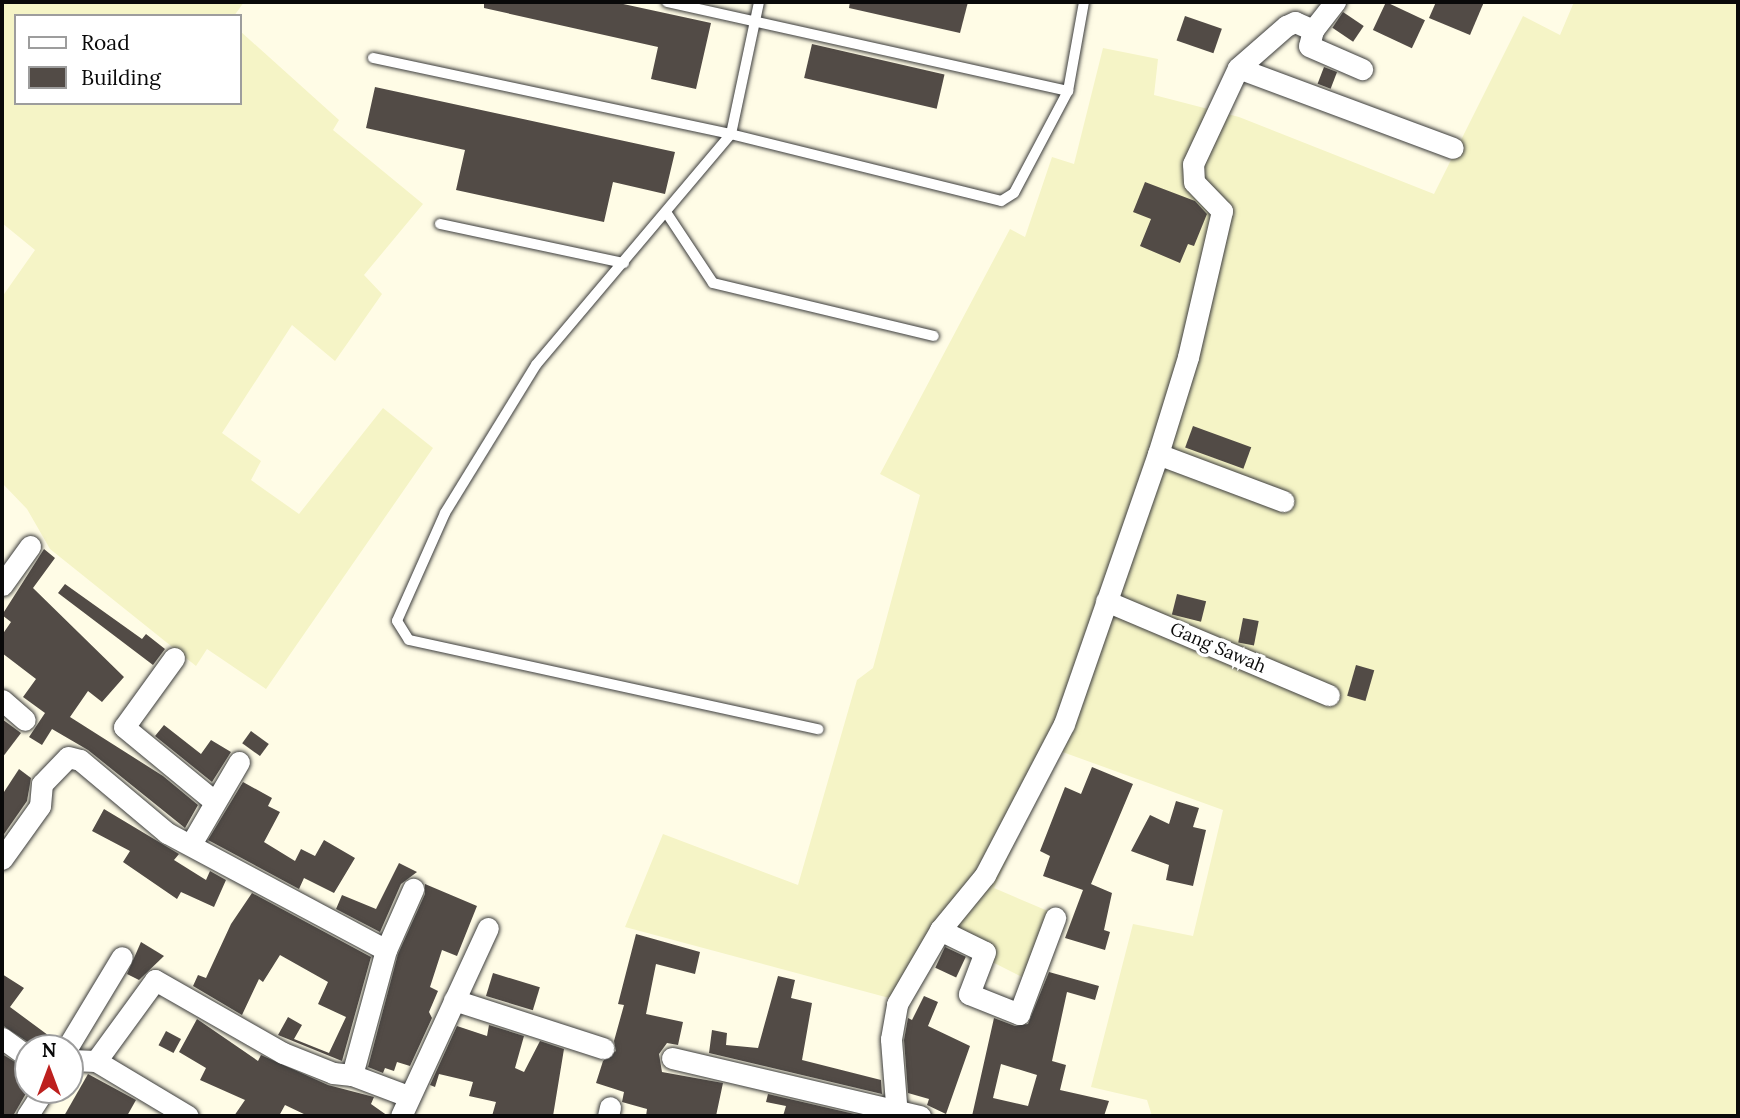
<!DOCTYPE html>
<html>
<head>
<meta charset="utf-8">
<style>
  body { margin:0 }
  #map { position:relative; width:1740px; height:1118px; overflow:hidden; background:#fffce6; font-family:Lora,serif }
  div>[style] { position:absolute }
  .farmland>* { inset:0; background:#f5f4c6 }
  .building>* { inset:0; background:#524b46; transform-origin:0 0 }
  .roads { filter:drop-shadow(0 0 2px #3c3c3c) drop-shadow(0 0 2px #3c3c3c) }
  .service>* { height:10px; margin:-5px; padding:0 5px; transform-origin:5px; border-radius:5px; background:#fff }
  .minor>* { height:21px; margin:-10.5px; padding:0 10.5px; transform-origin:10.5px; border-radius:10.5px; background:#fff }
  span { translate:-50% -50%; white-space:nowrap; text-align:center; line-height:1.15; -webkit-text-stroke:7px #fff; paint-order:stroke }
  .street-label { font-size:18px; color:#090909 }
  .frame { position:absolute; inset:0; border:4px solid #090909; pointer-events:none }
  .legend { position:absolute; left:14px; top:14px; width:228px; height:91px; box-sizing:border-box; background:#fff; border:2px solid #9d9d9d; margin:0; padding:9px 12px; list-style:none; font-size:21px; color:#090909 }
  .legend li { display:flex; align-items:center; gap:14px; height:35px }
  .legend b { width:35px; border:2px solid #9d9d9d }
  .north { position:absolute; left:14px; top:1034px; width:70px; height:70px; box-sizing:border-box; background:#fff; border:2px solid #9d9d9d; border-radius:50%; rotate:0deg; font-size:19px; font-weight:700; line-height:28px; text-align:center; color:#090909 }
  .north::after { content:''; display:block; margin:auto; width:24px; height:32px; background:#bd201e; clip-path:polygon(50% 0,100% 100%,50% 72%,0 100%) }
</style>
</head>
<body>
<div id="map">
  <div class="farmland">
    <i style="clip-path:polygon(2px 2px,244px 2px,234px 16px,16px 16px,16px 103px,240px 103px,240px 31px,339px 120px,333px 130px,423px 204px,364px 275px,382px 294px,335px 361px,292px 325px,222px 433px,261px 461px,251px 480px,299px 514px,383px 408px,433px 448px,266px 689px,207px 649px,196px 666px,50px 549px,27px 509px,2px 483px,2px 297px,35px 250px,2px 223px)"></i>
    <i style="clip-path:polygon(1574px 2px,1738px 2px,1738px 1116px,1152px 1116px,1147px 1100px,1091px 1087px,1133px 924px,1193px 936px,1223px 810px,1057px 750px,994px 888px,1055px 914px,1024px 978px,943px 937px,904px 1002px,625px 927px,663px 834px,798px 885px,857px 680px,873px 668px,920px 495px,880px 474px,1010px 229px,1025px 237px,1052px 157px,1074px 164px,1103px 48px,1158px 59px,1154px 95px,1239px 117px,1434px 194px,1523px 16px,1560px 35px)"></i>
  </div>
  <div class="building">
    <i style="clip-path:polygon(484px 2px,614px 2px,711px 23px,696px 89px,651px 79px,658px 47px,484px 8px)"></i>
    <i style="clip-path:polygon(850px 2px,968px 2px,960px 33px,849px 8px)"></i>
    <i style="left:1386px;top:2px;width:43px;height:31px;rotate:25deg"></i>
    <i style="clip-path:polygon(1436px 2px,1484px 2px,1470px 35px,1429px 18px)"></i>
    <i style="left:1343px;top:12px;width:25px;height:19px;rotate:34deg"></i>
    <i style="left:1185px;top:16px;width:39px;height:26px;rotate:19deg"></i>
    <i style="left:812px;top:44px;width:136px;height:35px;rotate:13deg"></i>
    <i style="left:1324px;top:67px;width:14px;height:18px;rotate:21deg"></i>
    <i style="clip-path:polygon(375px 87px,675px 152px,665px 194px,613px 182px,604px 222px,456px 190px,465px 150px,366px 128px)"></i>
    <i style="clip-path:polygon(1145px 182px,1195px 201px,1207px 214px,1194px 246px,1188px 244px,1180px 263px,1140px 246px,1151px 219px,1133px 212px)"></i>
    <i style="left:1193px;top:426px;width:62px;height:23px;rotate:20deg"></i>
    <i style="clip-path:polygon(44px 549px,55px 558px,33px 588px,124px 677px,102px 702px,88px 691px,70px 717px,163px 776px,198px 805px,185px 828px,88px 750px,52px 729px,42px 745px,29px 737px,45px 713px,23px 697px,36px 679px,2px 653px,2px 635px,11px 622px,2px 615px)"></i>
    <i style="clip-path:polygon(65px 584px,142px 639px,146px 634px,165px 649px,153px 665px,58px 593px)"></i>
    <i style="left:1177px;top:594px;width:30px;height:21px;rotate:14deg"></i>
    <i style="left:1243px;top:618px;width:16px;height:25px;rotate:11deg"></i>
    <i style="left:1356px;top:665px;width:19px;height:32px;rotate:16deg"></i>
    <i style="clip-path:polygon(2px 719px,21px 733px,2px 758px)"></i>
    <i style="clip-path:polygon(164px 725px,201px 754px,211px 740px,231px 752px,212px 782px,155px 736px)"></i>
    <i style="left:251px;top:731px;width:22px;height:15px;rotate:36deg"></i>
    <i style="clip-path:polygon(1092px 767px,1133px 784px,1091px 884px,1112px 893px,1104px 930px,1110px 932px,1105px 950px,1065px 938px,1083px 890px,1043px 876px,1050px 856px,1040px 851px,1065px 787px,1081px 794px)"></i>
    <i style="clip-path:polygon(19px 769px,31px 778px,27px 801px,2px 837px,2px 795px)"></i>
    <i style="clip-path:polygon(243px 782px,272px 798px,268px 806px,280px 812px,264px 842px,295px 861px,301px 849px,315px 856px,324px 840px,355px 858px,334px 893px,304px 878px,299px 889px,208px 840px)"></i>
    <i style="clip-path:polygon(1176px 801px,1199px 808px,1193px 827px,1206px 830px,1193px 886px,1166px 880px,1169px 865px,1131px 851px,1150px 815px,1169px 824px)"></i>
    <i style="clip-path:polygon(104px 809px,179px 854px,174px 860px,206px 880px,210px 871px,226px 880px,214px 907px,181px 892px,177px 899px,123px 862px,130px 851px,92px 831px)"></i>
    <i style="clip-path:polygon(399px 863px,417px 872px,401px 884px,380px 932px,336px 909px,342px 895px,376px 909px)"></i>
    <i style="clip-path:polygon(425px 884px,477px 906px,457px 956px,442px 950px,430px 987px,438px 991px,429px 1012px,432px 1018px,410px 1066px,397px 1062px,394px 1071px,385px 1068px,383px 1073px,368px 1067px,398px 954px,425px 894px)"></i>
    <i style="clip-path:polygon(252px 893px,371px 957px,342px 1061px,278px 1035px,288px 1017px,302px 1025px,294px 1039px,329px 1053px,346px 1017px,318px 1004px,328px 982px,280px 955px,263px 982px,259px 979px,242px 1015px,193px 986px,198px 975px,206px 978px,231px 924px)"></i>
    <i style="clip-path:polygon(636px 934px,700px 952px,695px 974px,656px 964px,646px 1014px,683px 1022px,678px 1045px,667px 1043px,659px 1054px,662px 1072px,723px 1083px,716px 1116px,646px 1116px,647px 1109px,622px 1102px,624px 1092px,596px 1083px,603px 1061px,616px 1051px,614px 1041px,624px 1005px,618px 1004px)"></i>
    <i style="clip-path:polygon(141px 942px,164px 956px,139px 980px,127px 974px)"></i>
    <i style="left:945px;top:947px;width:23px;height:23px;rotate:25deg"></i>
    <i style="clip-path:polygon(evenodd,1049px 972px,1099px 986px,1095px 1000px,1067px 992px,1052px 1061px,1066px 1065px,1060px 1090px,1109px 1101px,1104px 1116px,972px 1116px,994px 1018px,1015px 1026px,1028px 1024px,1049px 972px,1001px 1064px,1037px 1075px,1028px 1106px,993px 1098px,1001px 1064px)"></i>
    <i style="left:493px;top:973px;width:49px;height:24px;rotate:17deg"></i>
    <i style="clip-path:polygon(2px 974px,24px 988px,10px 1007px,56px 1041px,54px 1048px,37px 1048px,2px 1025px)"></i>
    <i style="clip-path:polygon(778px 976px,795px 980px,791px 998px,812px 1003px,802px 1060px,881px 1080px,882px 1094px,709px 1053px,712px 1030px,727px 1033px,726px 1045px,758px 1048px)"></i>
    <i style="clip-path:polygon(924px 996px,938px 1002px,928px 1026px,970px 1046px,946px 1114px,927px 1105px,929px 1099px,908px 1093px,904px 1040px,908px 1018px,912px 1020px)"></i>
    <i style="clip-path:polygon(197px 1019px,258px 1061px,261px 1055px,328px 1085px,374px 1097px,371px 1104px,388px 1116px,308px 1116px,285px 1105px,279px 1116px,234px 1116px,245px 1100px,200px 1080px,206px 1068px,179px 1052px)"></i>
    <i style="clip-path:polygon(489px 1025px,524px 1036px,515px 1068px,524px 1072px,540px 1041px,564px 1049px,553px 1116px,492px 1116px,496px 1102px,469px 1096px,473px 1082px,439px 1074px,435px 1087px,430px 1085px,457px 1026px,487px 1036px)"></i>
    <i style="left:166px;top:1031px;width:17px;height:16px;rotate:28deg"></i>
    <i style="clip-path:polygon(2px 1054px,28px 1070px,28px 1090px,13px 1116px,2px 1116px)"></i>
    <i style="clip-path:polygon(88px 1074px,136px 1100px,127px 1116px,64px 1116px)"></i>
    <i style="clip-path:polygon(768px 1094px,863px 1116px,783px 1116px,786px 1106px,766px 1102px)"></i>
  </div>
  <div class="roads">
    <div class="service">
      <i style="left:667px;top:2px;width:411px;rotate:12.5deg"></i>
      <i style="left:1068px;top:91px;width:115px;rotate:117.9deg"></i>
      <i style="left:1014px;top:193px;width:15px;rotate:148deg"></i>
      <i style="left:1001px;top:201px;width:278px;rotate:-166.1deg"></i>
      <i style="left:731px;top:134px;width:302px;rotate:130.2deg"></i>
      <i style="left:536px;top:365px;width:174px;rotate:121.6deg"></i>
      <i style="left:445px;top:513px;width:118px;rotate:114deg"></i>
      <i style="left:397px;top:621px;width:22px;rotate:58deg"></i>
      <i style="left:409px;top:640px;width:419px;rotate:12.3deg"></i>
      <i style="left:373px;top:58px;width:366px;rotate:12deg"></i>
      <i style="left:731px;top:134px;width:135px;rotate:-78deg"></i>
      <i style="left:1068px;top:91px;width:90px;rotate:-79.8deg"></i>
      <i style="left:666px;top:212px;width:85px;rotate:56.5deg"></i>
      <i style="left:713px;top:283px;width:227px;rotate:13.5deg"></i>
      <i style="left:440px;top:224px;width:188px;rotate:12deg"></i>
    </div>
    <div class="minor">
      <i style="left:1313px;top:30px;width:16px;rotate:104deg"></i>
      <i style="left:1309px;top:46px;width:58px;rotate:23.5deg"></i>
      <i style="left:1238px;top:68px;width:229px;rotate:20.4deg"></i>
      <i style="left:1158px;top:454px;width:134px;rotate:20.6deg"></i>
      <i style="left:2px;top:585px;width:48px;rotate:-54.3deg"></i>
      <i style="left:1106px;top:601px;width:242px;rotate:22.9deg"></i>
      <i style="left:174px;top:658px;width:85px;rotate:125.9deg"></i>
      <i style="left:124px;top:727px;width:117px;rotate:39.4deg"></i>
      <i style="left:2px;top:700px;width:30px;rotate:41deg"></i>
      <i style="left:191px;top:844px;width:95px;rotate:-59.7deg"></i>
      <i style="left:2px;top:859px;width:65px;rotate:-54.4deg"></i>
      <i style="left:40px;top:806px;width:22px;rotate:-85deg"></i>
      <i style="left:42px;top:784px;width:37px;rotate:-46deg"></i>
      <i style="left:68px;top:757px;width:12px;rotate:14deg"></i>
      <i style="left:80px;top:760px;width:114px;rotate:40deg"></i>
      <i style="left:167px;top:833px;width:248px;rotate:28.1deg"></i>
      <i style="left:940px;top:930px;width:50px;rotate:26.1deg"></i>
      <i style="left:985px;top:952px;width:45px;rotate:110.9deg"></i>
      <i style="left:969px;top:994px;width:54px;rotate:21.8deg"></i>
      <i style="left:1019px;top:1014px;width:103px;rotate:-69.4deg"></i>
      <i style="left:454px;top:1000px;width:157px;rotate:17.9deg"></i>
      <i style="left:2px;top:1038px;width:32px;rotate:36deg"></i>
      <i style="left:67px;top:1048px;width:106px;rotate:-58.9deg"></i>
      <i style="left:672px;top:1058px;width:255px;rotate:13.2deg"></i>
      <i style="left:70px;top:1060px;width:26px;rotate:2deg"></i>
      <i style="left:96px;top:1061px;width:107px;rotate:30.9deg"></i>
      <i style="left:96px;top:1061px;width:100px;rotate:-53.9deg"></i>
      <i style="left:155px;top:980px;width:147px;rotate:29.7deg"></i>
      <i style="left:283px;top:1053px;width:54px;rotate:21.8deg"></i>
      <i style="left:333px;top:1073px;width:19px;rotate:6deg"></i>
      <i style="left:352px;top:1075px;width:130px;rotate:-74.8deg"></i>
      <i style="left:386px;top:950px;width:67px;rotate:-66.1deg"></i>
      <i style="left:352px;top:1075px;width:60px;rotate:20.6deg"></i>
      <i style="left:27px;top:1116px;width:31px;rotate:-57deg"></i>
      <i style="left:401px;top:1116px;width:207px;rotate:-65.2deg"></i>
      <i style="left:608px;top:1116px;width:9px;rotate:-77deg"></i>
      <i style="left:897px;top:1116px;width:77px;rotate:-94.5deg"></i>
      <i style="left:891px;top:1039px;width:36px;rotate:-80deg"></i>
      <i style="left:897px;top:1004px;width:86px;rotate:-59.8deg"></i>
      <i style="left:940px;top:930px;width:71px;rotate:-50.7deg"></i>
      <i style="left:985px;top:875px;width:170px;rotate:-62.4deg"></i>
      <i style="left:1064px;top:724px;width:286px;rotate:-70.8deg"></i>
      <i style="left:1158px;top:454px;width:102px;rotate:-72.8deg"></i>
      <i style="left:1188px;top:357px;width:150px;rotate:-76.9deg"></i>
      <i style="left:1222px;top:211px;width:40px;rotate:-134deg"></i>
      <i style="left:1194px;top:182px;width:18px;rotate:-93deg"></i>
      <i style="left:1193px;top:164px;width:106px;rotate:-64.9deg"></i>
      <i style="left:1238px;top:68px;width:64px;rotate:-41.2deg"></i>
      <i style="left:1286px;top:26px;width:10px;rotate:-24deg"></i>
      <i style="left:1295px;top:22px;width:20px;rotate:24deg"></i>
      <i style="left:1313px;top:30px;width:36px;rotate:-52deg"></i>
    </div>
  </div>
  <div class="street-label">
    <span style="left:1218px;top:648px;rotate:23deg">Gang Sawah</span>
  </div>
  <div class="frame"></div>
  <ul class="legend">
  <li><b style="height:9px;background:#fff"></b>Road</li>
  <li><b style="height:19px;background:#524b46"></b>Building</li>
  </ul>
  <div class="north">N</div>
</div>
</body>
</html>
